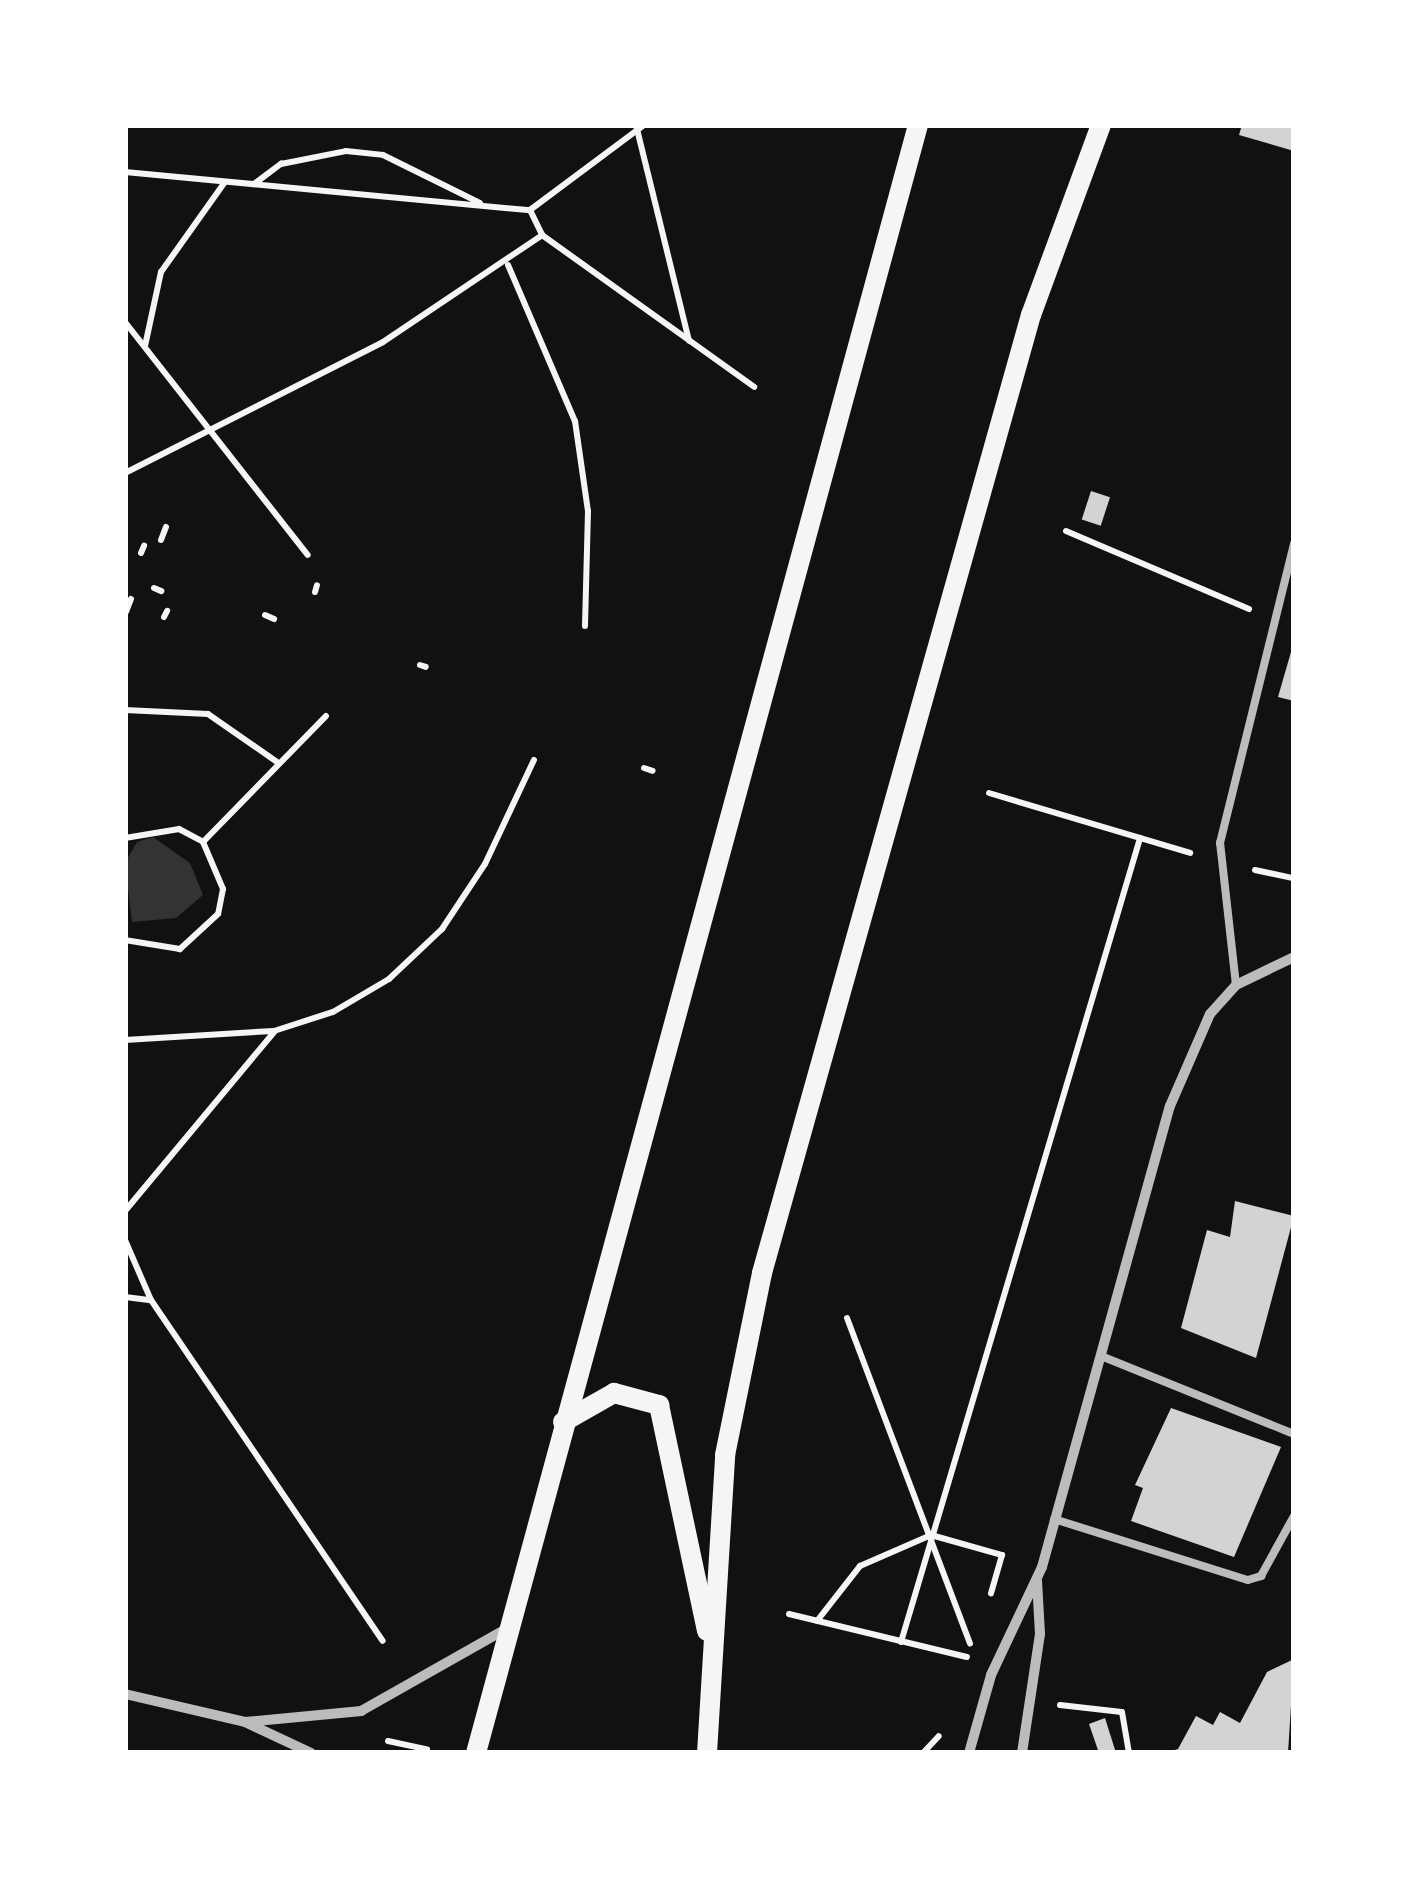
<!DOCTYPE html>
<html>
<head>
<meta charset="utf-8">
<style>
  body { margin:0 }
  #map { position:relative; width:1419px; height:1878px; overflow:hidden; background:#111; font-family:"Nunito Sans",sans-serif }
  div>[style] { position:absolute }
  .water>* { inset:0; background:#333 }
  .building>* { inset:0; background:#d3d3d3; transform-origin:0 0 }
  .path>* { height:6px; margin:-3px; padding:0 3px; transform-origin:3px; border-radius:3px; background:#f5f5f5 }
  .service>* { height:8px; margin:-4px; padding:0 4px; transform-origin:4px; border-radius:4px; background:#bcbcbc }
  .minor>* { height:10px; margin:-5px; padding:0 5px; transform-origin:5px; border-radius:5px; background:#bcbcbc }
  .secondary>* { height:20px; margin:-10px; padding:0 10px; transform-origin:10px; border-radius:10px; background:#f5f5f5 }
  span { translate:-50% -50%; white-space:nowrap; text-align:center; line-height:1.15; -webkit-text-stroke:8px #fff; paint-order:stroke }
  .frame { position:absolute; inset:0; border:128px solid #fff; pointer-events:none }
</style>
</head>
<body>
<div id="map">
  <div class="water">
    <i style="clip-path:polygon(153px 837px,190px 863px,203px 895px,176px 918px,132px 922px,125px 863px,137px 842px)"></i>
  </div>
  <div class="building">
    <i style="clip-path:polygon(1242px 125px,1294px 125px,1294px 151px,1239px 135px)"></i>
    <i style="left:1091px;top:491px;width:20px;height:30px;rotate:18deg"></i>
    <i style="clip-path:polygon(1293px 645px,1294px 645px,1294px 701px,1278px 697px)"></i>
    <i style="clip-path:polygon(1235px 1201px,1294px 1216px,1256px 1358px,1181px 1328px,1207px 1230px,1230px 1237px)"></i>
    <i style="clip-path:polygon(1171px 1408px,1281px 1447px,1234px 1557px,1131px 1521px,1143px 1488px,1135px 1485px)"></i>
    <i style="clip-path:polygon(1294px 1659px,1288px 1753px,1165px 1753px,1178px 1749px,1196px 1716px,1213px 1725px,1220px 1712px,1240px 1723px,1267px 1672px)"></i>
    <i style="clip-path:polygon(1105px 1718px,1116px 1753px,1099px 1753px,1089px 1724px)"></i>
  </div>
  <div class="path">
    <i style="left:636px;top:125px;width:222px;rotate:76.2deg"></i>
    <i style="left:125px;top:172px;width:407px;rotate:5.4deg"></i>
    <i style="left:530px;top:210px;width:142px;rotate:-36.7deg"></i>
    <i style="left:254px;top:184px;width:34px;rotate:-37deg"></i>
    <i style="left:281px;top:164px;width:66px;rotate:-11.3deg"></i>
    <i style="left:346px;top:151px;width:37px;rotate:6deg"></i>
    <i style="left:383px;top:155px;width:108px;rotate:26.3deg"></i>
    <i style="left:530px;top:210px;width:28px;rotate:64deg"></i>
    <i style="left:542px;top:235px;width:261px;rotate:35.6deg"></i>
    <i style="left:508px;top:265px;width:170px;rotate:66.8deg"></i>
    <i style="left:575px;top:421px;width:91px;rotate:81.8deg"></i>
    <i style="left:588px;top:511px;width:115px;rotate:91.5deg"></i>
    <i style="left:125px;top:322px;width:296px;rotate:51.9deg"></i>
    <i style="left:145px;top:346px;width:76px;rotate:-77.8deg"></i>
    <i style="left:161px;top:272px;width:110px;rotate:-54.6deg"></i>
    <i style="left:125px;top:473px;width:289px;rotate:-26.9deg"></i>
    <i style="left:383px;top:342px;width:192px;rotate:-33.9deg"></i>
    <i style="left:1066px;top:531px;width:199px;rotate:23.1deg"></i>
    <i style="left:161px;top:540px;width:14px;rotate:-69deg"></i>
    <i style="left:141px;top:553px;width:8px;rotate:-67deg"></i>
    <i style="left:154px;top:588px;width:8px;rotate:23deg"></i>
    <i style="left:315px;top:592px;width:7px;rotate:-74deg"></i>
    <i style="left:126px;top:612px;width:14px;rotate:-69deg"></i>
    <i style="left:265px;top:615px;width:10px;rotate:24deg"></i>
    <i style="left:164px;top:617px;width:7px;rotate:-63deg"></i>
    <i style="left:420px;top:665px;width:6px;rotate:18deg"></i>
    <i style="left:125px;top:710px;width:83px;rotate:2.8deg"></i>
    <i style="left:208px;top:714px;width:84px;rotate:34.8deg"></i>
    <i style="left:644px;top:768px;width:9px;rotate:18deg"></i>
    <i style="left:989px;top:793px;width:210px;rotate:16.6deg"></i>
    <i style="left:125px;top:838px;width:55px;rotate:-9.5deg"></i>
    <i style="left:179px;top:829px;width:27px;rotate:28deg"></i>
    <i style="left:203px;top:842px;width:51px;rotate:66.9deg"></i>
    <i style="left:223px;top:889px;width:25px;rotate:101deg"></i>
    <i style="left:218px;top:914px;width:52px;rotate:137.4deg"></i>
    <i style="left:180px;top:949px;width:56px;rotate:-170.7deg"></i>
    <i style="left:203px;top:842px;width:176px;rotate:-45.7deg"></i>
    <i style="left:1255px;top:870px;width:40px;rotate:12deg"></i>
    <i style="left:125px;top:1040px;width:149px;rotate:-3.5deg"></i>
    <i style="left:274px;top:1031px;width:62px;rotate:-17.9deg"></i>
    <i style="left:333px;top:1012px;width:65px;rotate:-30.5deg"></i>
    <i style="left:389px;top:979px;width:73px;rotate:-43.3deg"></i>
    <i style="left:442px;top:929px;width:78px;rotate:-56.5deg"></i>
    <i style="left:485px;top:864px;width:115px;rotate:-64.8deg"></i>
    <i style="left:125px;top:1211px;width:233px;rotate:-50.2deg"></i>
    <i style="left:125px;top:1240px;width:65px;rotate:66.6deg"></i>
    <i style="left:151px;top:1300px;width:412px;rotate:55.8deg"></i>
    <i style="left:125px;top:1297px;width:26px;rotate:7deg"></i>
    <i style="left:847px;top:1318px;width:348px;rotate:69.3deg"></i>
    <i style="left:789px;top:1614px;width:183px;rotate:13.6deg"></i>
    <i style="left:817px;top:1621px;width:70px;rotate:-52deg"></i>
    <i style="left:860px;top:1566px;width:77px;rotate:-23.6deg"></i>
    <i style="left:931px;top:1535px;width:74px;rotate:15.7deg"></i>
    <i style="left:1002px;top:1555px;width:40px;rotate:106deg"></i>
    <i style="left:901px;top:1642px;width:839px;rotate:-73.44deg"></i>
    <i style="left:1060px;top:1705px;width:62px;rotate:6.4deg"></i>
    <i style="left:1122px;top:1712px;width:42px;rotate:80.3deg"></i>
    <i style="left:388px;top:1741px;width:40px;rotate:12deg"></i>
    <i style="left:923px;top:1753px;width:23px;rotate:-47deg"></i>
  </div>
  <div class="service">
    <i style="left:1236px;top:985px;width:143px;rotate:-96.4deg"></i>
    <i style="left:1220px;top:843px;width:309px;rotate:-76.1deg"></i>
    <i style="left:1101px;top:1356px;width:208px;rotate:22deg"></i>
    <i style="left:1054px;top:1519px;width:203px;rotate:17.5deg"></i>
    <i style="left:1248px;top:1580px;width:14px;rotate:-17deg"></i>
    <i style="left:1261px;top:1576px;width:68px;rotate:-61.2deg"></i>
  </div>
  <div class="minor">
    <i style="left:125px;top:1694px;width:123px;rotate:13.1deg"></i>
    <i style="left:245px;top:1722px;width:73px;rotate:25.2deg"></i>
    <i style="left:245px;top:1722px;width:117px;rotate:-5.4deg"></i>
    <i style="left:361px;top:1711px;width:167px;rotate:-29.5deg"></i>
    <i style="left:969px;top:1753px;width:81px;rotate:-74.2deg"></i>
    <i style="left:991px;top:1675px;width:119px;rotate:-64.7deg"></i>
    <i style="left:1042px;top:1567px;width:478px;rotate:-74.5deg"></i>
    <i style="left:1170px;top:1106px;width:100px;rotate:-66.5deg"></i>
    <i style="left:1210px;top:1014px;width:39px;rotate:-48deg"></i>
    <i style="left:1236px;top:985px;width:64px;rotate:-25.8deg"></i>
    <i style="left:1022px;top:1753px;width:120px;rotate:-81.4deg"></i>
    <i style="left:1040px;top:1634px;width:53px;rotate:-93.2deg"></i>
  </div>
  <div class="secondary">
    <i style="left:563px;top:1422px;width:59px;rotate:-29.6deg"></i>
    <i style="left:614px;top:1393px;width:47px;rotate:14.9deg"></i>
    <i style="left:659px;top:1405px;width:231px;rotate:78deg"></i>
    <i style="left:476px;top:1753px;width:1687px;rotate:-74.81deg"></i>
    <i style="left:707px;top:1753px;width:299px;rotate:-86.5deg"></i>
    <i style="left:725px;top:1455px;width:186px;rotate:-78.5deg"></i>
    <i style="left:762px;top:1273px;width:995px;rotate:-74.32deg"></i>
    <i style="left:1031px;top:315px;width:202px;rotate:-69.8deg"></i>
  </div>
  <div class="frame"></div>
</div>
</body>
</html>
